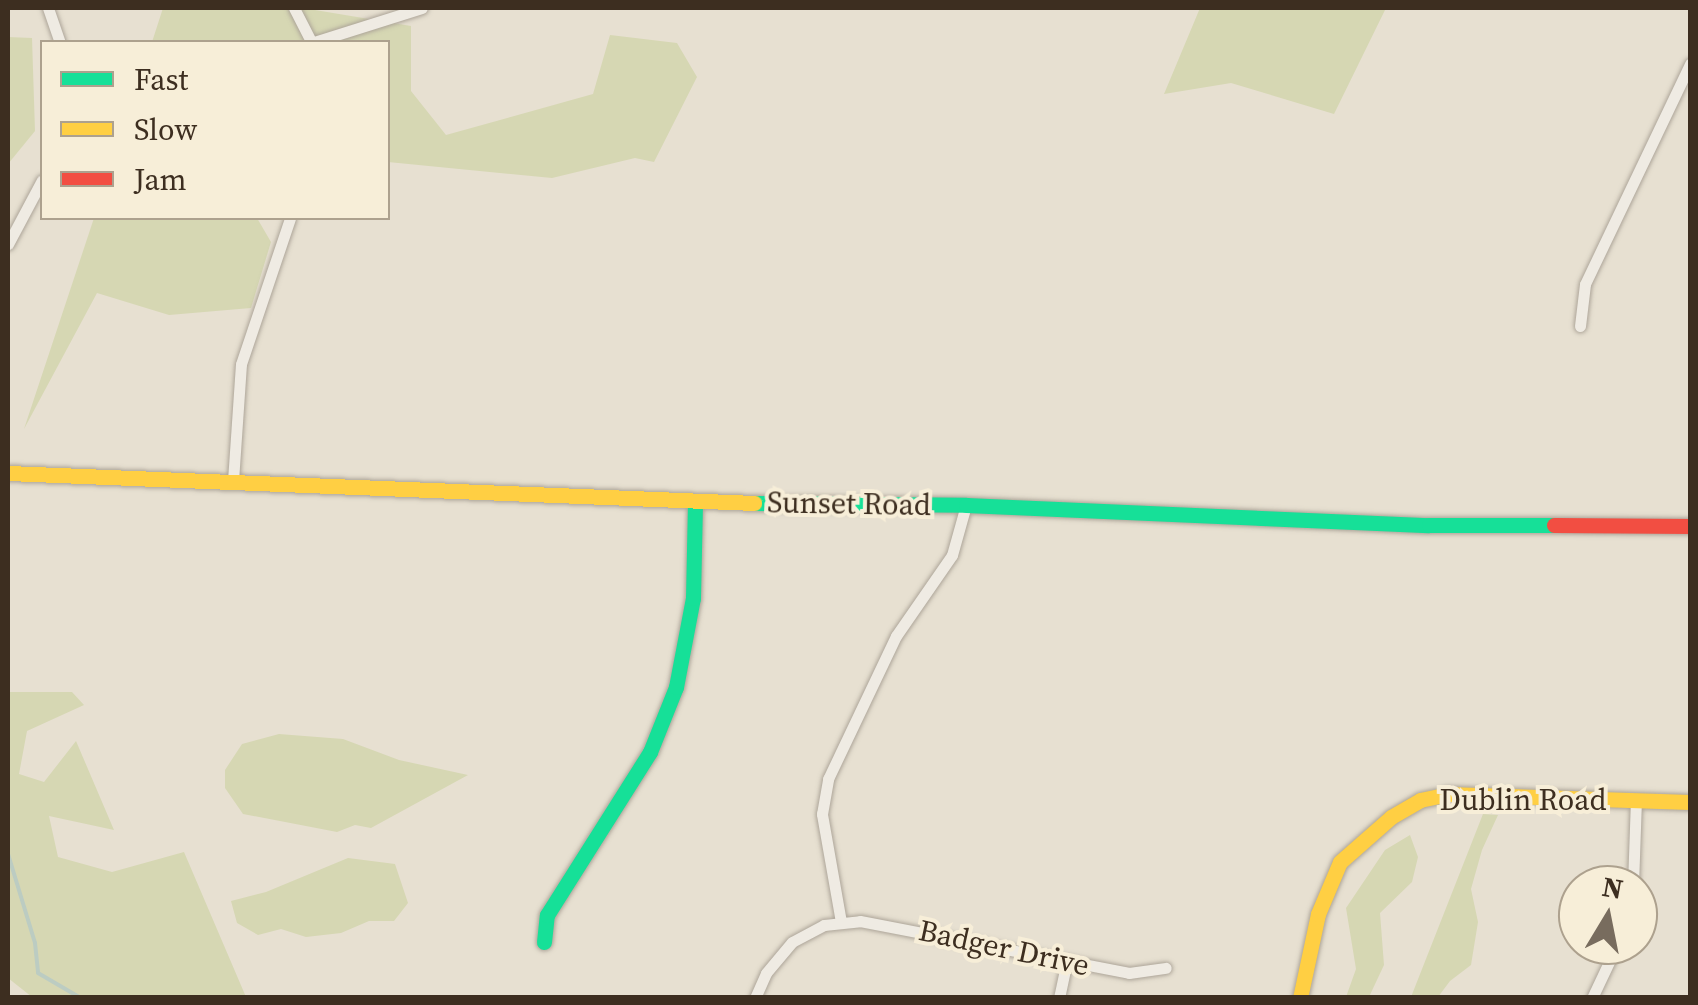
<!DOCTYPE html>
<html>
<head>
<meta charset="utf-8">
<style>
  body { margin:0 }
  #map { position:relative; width:1698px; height:1005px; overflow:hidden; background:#e7e0d1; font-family:"Source Serif 4",serif }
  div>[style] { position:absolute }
  .green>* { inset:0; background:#d6d7b3 }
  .stream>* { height:4px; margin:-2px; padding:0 2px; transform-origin:2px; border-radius:2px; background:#bcccc2 }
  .roads { filter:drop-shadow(0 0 2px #ada599) drop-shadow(0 0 2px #ada599) }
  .street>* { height:11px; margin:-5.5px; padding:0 5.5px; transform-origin:5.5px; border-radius:5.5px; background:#efebe3 }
  .fast>* { height:15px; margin:-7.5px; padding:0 7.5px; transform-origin:7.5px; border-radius:7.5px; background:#16e098 }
  .slow>* { height:15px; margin:-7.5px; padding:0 7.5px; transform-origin:7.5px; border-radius:7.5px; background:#ffcf43 }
  .jam>* { height:15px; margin:-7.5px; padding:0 7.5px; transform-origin:7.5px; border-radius:7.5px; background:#f24e42 }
  span { translate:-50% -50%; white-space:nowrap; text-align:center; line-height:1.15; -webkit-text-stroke:8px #f7eed8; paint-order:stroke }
  .street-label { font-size:30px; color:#3d2e20 }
  .frame { position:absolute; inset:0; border:10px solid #3d2e20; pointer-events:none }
  .legend { position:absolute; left:40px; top:40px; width:350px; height:180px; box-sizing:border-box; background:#f7eed8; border:2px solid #ada18e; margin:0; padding:12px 18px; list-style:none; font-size:30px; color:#3d2e20 }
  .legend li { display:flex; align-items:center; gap:20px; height:50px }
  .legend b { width:50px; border:2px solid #ada18e }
  .north { position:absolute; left:1558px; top:865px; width:100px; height:100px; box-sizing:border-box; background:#f7eed8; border:2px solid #ada18e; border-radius:50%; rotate:10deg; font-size:28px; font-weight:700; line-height:40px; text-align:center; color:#3d2e20 }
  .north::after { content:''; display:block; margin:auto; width:35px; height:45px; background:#786c5e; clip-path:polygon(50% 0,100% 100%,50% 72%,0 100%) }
</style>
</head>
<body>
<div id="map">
  <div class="green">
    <i style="clip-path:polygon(163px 8px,303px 8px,411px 26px,411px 91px,446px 135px,593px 94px,610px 35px,677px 43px,697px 77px,654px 162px,635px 158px,552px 178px,388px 162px,388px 42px,152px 42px)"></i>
    <i style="clip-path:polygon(1200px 8px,1386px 8px,1334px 114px,1231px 83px,1164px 94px)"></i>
    <i style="clip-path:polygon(8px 37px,32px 38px,35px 131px,8px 164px)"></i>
    <i style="clip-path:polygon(94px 218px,257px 218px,271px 242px,251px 308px,169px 315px,97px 293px,24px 429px)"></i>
    <i style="clip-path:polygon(8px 692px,72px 692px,84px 705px,27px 731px,19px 774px,44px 782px,76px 741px,114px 830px,49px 816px,58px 857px,112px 872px,184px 852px,246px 997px,32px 997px,8px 978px)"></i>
    <i style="clip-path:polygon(279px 734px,343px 739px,399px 760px,468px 775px,371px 828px,355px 825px,337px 832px,243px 814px,225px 788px,225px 770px,242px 744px)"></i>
    <i style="clip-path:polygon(1483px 814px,1498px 815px,1482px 850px,1471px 889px,1478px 922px,1471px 965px,1450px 981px,1438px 997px,1411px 997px)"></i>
    <i style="clip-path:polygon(1410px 835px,1418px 857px,1412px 882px,1380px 913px,1384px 965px,1369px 997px,1346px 997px,1356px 969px,1346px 908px,1385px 850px)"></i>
    <i style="clip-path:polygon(348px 858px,395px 864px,408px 903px,394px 921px,369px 921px,341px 933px,306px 937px,281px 929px,258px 935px,237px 923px,231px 901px,266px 892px)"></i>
  </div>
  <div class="stream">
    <i style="left:8px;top:854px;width:93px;rotate:73.1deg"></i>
    <i style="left:35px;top:943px;width:30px;rotate:84deg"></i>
    <i style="left:38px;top:973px;width:50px;rotate:30.2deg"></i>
  </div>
  <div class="roads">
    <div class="street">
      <i style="left:48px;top:8px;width:36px;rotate:71deg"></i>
      <i style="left:294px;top:8px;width:38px;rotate:63deg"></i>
      <i style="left:314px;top:42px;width:113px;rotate:-17.5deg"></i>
      <i style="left:8px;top:244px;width:72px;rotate:-62deg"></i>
      <i style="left:1580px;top:326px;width:42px;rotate:-83.2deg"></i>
      <i style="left:1585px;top:284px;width:244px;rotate:-64.5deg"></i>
      <i style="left:233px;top:481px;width:117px;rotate:-86.1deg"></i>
      <i style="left:241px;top:364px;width:154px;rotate:-71.4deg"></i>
      <i style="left:1633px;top:885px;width:84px;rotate:-88deg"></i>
      <i style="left:841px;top:922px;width:110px;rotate:-100deg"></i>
      <i style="left:822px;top:814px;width:36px;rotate:-80deg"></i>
      <i style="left:828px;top:779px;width:158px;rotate:-64.6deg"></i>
      <i style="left:896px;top:636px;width:98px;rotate:-55.3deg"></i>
      <i style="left:952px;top:555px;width:52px;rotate:-74.4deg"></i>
      <i style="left:755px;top:998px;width:27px;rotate:-66deg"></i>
      <i style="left:766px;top:973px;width:40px;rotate:-50deg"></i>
      <i style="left:792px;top:942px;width:36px;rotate:-28deg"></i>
      <i style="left:824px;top:925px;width:36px;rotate:-6deg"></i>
      <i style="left:860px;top:921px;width:274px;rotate:10.9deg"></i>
      <i style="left:1129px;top:973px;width:37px;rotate:-8deg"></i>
      <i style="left:1059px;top:998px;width:38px;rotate:-78deg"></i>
      <i style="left:1592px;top:998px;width:59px;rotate:-64.7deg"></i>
    </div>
    <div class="fast">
      <i style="left:754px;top:503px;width:212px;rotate:0.5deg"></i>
      <i style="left:966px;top:505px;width:463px;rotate:2.5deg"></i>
      <i style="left:1429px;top:525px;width:125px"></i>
      <i style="left:544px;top:942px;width:27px;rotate:-84deg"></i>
      <i style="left:547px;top:915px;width:193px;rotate:-57.7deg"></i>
      <i style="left:650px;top:752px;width:70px;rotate:-68.2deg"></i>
      <i style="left:676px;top:687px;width:91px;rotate:-79.2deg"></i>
      <i style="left:693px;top:598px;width:96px;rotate:-88.8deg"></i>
    </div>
    <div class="slow">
      <i style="left:8px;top:473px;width:747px;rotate:2.3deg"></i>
      <i style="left:1300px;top:998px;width:86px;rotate:-77.9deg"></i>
      <i style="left:1318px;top:914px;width:56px;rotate:-67.1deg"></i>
      <i style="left:1340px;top:862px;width:68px;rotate:-41.4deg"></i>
      <i style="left:1391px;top:817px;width:34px;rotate:-30deg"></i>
      <i style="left:1420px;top:800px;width:29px;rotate:-12deg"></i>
      <i style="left:1448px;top:794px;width:242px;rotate:1.9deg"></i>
    </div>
    <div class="jam">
      <i style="left:1554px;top:525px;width:136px;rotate:0.4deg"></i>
    </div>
  </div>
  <div class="street-label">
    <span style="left:849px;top:504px;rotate:1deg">Sunset Road</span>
    <span style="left:1523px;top:800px">Dublin Road</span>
    <span style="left:1004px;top:948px;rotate:12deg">Badger Drive</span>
  </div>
  <div class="frame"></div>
  <ul class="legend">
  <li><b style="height:12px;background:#16e098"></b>Fast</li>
  <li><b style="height:12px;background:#ffcf43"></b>Slow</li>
  <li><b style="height:12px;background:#f24e42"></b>Jam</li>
  </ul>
  <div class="north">N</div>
</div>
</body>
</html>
